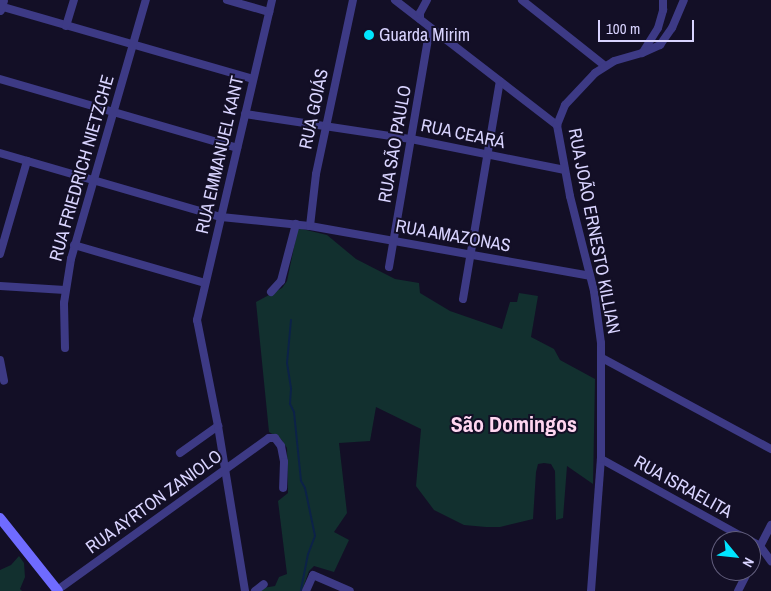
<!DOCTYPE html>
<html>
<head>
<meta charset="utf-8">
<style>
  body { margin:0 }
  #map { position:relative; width:771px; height:591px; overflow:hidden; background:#130f26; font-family:"Archivo Narrow",sans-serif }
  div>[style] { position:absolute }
  .green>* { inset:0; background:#12302f }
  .stream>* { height:2px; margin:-1px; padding:0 1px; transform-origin:1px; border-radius:1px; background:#0c2248 }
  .minor>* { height:8px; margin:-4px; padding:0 4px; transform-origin:4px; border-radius:4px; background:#3d3a85 }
  .tertiary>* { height:9px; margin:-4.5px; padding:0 4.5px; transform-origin:4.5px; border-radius:4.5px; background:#3d3a85 }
  .secondary>* { height:10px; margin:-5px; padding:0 5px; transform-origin:5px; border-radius:5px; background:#6f6bff }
  .dots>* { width:14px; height:14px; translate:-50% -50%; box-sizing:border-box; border:2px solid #130f26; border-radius:50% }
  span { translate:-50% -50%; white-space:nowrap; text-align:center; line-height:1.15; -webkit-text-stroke:4px #130f26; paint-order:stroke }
  .poi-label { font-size:18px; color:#d9d4ff }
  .left { translate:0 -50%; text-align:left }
  .street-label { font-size:18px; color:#d9d4ff }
  .district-label { font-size:22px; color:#ffd6f0; font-weight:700 }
  .north { position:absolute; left:711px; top:531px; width:50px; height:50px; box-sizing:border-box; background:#130f26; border:1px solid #625e7d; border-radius:50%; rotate:118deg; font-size:14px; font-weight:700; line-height:20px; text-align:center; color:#d9d4ff }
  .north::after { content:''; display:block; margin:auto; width:18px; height:22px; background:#00e5ff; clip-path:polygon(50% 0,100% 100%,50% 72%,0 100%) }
  .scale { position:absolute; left:598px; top:20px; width:96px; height:22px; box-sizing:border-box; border:2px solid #d9d4ff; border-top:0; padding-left:6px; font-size:15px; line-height:18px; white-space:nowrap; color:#d9d4ff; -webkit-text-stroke:4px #130f26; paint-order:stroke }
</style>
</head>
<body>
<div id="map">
  <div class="green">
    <i style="clip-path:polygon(298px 228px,327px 235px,356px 259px,395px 279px,419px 283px,420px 293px,450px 311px,502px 329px,510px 302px,517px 302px,519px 293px,538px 296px,531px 337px,554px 349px,560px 360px,595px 379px,593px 484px,567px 466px,563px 518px,556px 520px,555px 471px,551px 464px,544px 463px,538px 464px,536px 472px,533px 519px,500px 527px,486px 527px,464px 525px,434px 510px,416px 486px,421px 429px,376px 407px,370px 441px,339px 443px,347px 513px,334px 532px,349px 540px,334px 572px,314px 566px,309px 571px,302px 591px,261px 591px,263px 588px,275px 586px,279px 577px,287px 574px,278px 501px,288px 493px,287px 448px,281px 439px,269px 432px,256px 302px,282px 288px,287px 281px)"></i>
    <i style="clip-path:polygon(19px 556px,24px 563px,25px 577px,20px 589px,22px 591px,0 591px,0 570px,11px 565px)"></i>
  </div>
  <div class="stream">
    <i style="left:291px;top:320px;width:43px;rotate:95.3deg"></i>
    <i style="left:287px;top:363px;width:26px;rotate:81deg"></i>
    <i style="left:291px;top:389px;width:15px;rotate:94deg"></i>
    <i style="left:290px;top:404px;width:9px;rotate:63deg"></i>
    <i style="left:294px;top:412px;width:69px;rotate:84.2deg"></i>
    <i style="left:301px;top:481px;width:8px;rotate:60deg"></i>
    <i style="left:305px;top:488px;width:49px;rotate:78.2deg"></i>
    <i style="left:315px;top:536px;width:19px;rotate:111deg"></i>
    <i style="left:308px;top:554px;width:38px;rotate:101deg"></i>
  </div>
  <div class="minor">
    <i style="left:227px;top:0;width:44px;rotate:15.9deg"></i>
    <i style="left:395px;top:0;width:205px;rotate:37.7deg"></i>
    <i style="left:522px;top:0;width:106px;rotate:38.5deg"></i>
    <i style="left:0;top:6px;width:263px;rotate:16.1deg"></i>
    <i style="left:420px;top:19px;width:6px;rotate:-90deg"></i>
    <i style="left:420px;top:13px;width:15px;rotate:-62deg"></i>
    <i style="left:66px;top:26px;width:27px;rotate:-73deg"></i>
    <i style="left:643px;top:52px;width:28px;rotate:-58deg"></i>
    <i style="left:658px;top:28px;width:19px;rotate:-74deg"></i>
    <i style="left:663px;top:10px;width:10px;rotate:-90deg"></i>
    <i style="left:0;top:79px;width:247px;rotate:16.2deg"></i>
    <i style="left:245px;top:114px;width:168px;rotate:8.6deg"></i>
    <i style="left:411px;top:139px;width:157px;rotate:11.4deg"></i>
    <i style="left:0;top:153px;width:230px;rotate:16.2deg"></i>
    <i style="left:221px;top:217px;width:89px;rotate:5.8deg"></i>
    <i style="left:310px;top:226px;width:284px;rotate:10.1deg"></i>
    <i style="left:310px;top:226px;width:52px;rotate:-83.4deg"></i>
    <i style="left:316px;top:174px;width:178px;rotate:-78deg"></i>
    <i style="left:74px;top:245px;width:136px;rotate:16.2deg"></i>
    <i style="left:0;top:254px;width:97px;rotate:-73.8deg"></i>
    <i style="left:389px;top:267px;width:243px;rotate:-80.3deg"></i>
    <i style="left:0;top:286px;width:65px;rotate:3.5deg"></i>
    <i style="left:271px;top:292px;width:15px;rotate:-48deg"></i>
    <i style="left:281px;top:281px;width:59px;rotate:-75.3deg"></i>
    <i style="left:463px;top:299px;width:221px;rotate:-80.4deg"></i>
    <i style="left:65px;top:348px;width:45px;rotate:-91.3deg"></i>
    <i style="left:64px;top:303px;width:45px;rotate:-81deg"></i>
    <i style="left:71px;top:259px;width:270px;rotate:-73.9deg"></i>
    <i style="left:602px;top:358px;width:192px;rotate:28.3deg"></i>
    <i style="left:0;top:360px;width:21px;rotate:79deg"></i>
    <i style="left:180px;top:453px;width:47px;rotate:-35.4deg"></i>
    <i style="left:601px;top:459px;width:170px;rotate:28.8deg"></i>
    <i style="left:751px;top:541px;width:10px;rotate:29deg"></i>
    <i style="left:760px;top:546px;width:19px;rotate:54deg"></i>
    <i style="left:751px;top:564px;width:44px;rotate:-62.9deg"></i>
    <i style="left:56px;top:591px;width:262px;rotate:-35.7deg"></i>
    <i style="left:269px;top:438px;width:6px"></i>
    <i style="left:275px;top:438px;width:10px;rotate:53deg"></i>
    <i style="left:281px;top:446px;width:16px;rotate:79deg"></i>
    <i style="left:284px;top:462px;width:26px;rotate:92deg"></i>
    <i style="left:245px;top:591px;width:167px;rotate:-99.3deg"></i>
    <i style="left:218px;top:426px;width:108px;rotate:-101.2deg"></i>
    <i style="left:197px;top:320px;width:329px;rotate:-76.8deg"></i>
    <i style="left:255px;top:591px;width:11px;rotate:-38deg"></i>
    <i style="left:306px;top:591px;width:17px;rotate:-66deg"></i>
    <i style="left:313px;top:575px;width:40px;rotate:23.4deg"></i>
    <i style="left:591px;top:591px;width:132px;rotate:-85.7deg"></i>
    <i style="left:601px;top:459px;width:116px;rotate:-90deg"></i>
    <i style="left:601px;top:343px;width:52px;rotate:-97.7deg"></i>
    <i style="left:594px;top:291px;width:98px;rotate:-104.2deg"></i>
    <i style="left:570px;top:196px;width:72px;rotate:-100.4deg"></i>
    <i style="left:557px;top:125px;width:22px;rotate:-68deg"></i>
    <i style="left:565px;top:105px;width:44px;rotate:-46.8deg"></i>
    <i style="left:595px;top:73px;width:22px;rotate:-32deg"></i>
    <i style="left:614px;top:61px;width:29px;rotate:-16deg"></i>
    <i style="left:642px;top:53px;width:20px;rotate:-24deg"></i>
    <i style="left:660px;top:45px;width:21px;rotate:-55deg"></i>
    <i style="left:672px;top:28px;width:30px;rotate:-67deg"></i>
    <i style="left:738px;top:591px;width:22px;rotate:-63deg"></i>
  </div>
  <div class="tertiary">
    <i style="left:0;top:10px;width:10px;rotate:-73deg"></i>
  </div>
  <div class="secondary">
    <i style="left:0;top:518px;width:93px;rotate:51.5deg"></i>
  </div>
  <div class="dots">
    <i style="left:369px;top:35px;background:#00e5ff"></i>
  </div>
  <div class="poi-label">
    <span class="left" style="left:379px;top:35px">Guarda Mirim</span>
  </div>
  <div class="street-label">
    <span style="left:314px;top:109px;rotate:-78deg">RUA GOIÁS</span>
    <span style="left:463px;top:134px;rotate:12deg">RUA CEARÁ</span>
    <span style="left:395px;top:144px;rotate:-80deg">RUA SÃO PAULO</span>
    <span style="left:220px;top:155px;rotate:-77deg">RUA EMMANUEL KANT</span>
    <span style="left:82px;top:168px;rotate:-74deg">RUA FRIEDRICH NIETZCHE</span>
    <span style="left:594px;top:231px;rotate:79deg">RUA JOÃO ERNESTO KILLIAN</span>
    <span style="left:453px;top:236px;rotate:10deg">RUA AMAZONAS</span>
    <span style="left:683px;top:487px;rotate:29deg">RUA ISRAELITA</span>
    <span style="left:154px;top:502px;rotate:-36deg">RUA AYRTON ZANIOLO</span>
  </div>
  <div class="district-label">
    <span style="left:514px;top:425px">São Domingos</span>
  </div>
  <div class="north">N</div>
  <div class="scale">100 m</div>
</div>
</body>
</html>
